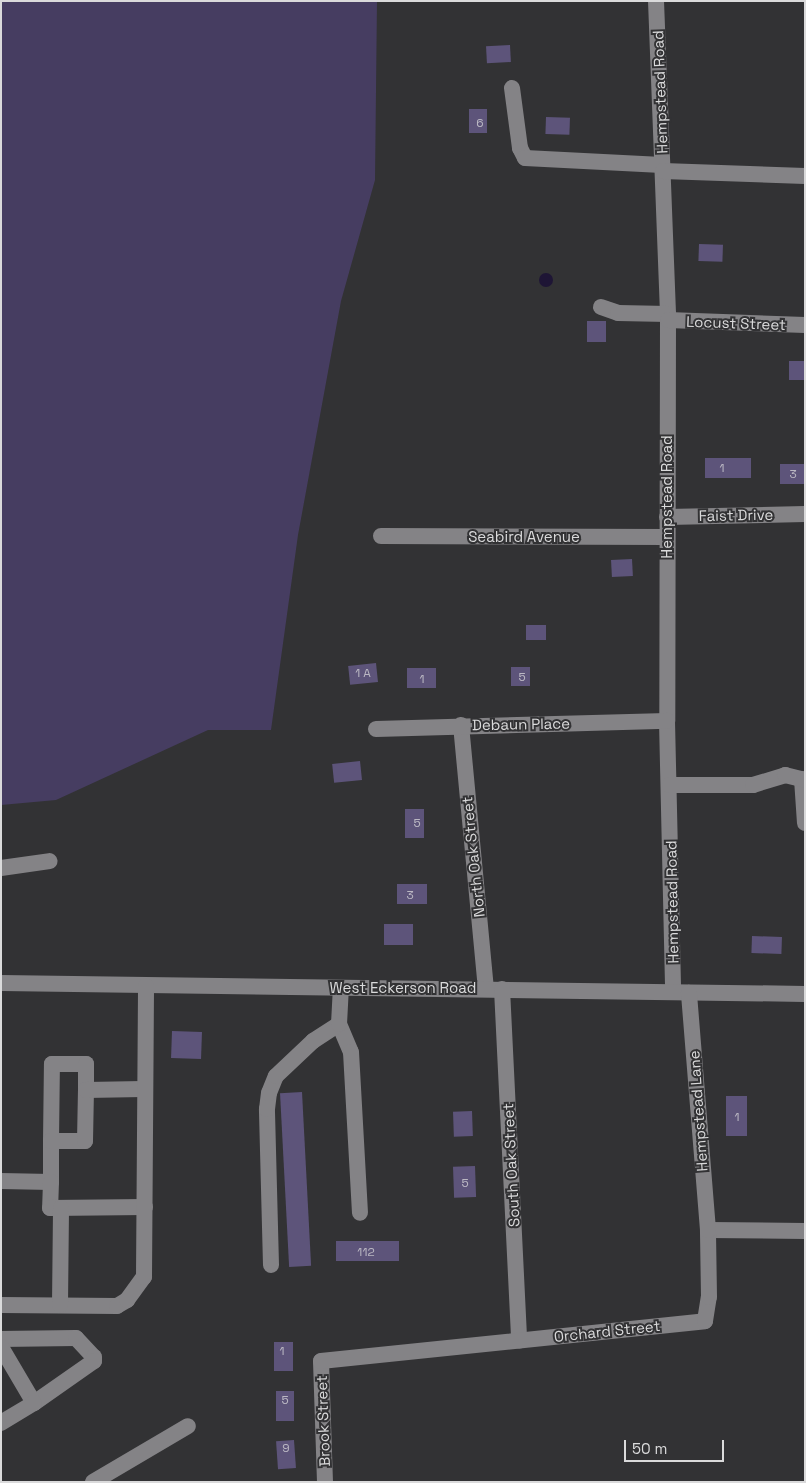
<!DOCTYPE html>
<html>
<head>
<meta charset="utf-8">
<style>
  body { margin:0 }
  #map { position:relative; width:806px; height:1483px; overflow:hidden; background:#323234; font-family:"Space Grotesk",sans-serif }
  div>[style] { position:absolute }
  .green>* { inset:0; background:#463d61 }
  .water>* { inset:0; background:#1e1535 }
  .round { border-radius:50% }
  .building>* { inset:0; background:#5d547a; transform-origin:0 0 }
  .minor>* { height:16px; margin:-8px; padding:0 8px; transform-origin:8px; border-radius:8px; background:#848386 }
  span { translate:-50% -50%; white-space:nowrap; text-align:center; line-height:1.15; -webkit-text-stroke:4px #323234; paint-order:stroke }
  .number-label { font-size:12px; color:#bbb8c3 }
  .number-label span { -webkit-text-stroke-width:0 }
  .street-label { font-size:15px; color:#dadadb }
  .frame { position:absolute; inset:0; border:2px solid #dadadb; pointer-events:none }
  .scale { position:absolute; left:624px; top:1440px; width:100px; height:22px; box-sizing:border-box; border:2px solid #dadadb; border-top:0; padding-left:6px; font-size:15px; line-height:18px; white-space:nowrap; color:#dadadb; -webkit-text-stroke:4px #323234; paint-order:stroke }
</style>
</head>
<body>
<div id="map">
  <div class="green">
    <i style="clip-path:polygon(1px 1px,377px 1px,375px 180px,341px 301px,298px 535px,271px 730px,208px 730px,56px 800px,1px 805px)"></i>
  </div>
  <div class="water">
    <i class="round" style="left:539px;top:273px;width:14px;height:14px"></i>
  </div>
  <div class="building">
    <i style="left:510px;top:45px;width:17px;height:24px;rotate:87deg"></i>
    <i style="left:469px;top:109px;width:18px;height:24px"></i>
    <i style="left:546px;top:117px;width:24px;height:17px;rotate:2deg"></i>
    <i style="left:699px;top:244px;width:24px;height:17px;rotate:2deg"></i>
    <i style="left:587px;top:321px;width:19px;height:21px"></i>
    <i style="left:789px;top:361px;width:16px;height:19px"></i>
    <i style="left:705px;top:458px;width:46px;height:20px"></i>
    <i style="left:780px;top:464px;width:25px;height:20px"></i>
    <i style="left:632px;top:559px;width:17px;height:21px;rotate:87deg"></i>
    <i style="left:526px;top:625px;width:20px;height:15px"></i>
    <i style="left:376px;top:663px;width:19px;height:28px;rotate:84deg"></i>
    <i style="left:511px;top:667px;width:19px;height:19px"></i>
    <i style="left:407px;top:668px;width:29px;height:20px"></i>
    <i style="left:360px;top:761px;width:19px;height:28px;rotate:84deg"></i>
    <i style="left:405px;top:809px;width:19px;height:29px"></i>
    <i style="left:397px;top:884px;width:30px;height:20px"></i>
    <i style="left:413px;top:924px;width:21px;height:29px;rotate:90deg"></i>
    <i style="left:752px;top:936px;width:30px;height:17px;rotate:2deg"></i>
    <i style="left:172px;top:1031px;width:30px;height:27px;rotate:2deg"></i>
    <i style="left:302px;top:1092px;width:174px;height:22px;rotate:87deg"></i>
    <i style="left:726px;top:1096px;width:21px;height:40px"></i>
    <i style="left:472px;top:1111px;width:25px;height:19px;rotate:88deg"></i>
    <i style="left:475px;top:1166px;width:31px;height:22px;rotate:88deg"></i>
    <i style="left:399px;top:1241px;width:20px;height:63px;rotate:90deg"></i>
    <i style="left:293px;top:1342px;width:29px;height:19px;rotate:90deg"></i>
    <i style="left:294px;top:1391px;width:30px;height:18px;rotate:90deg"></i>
    <i style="left:294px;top:1440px;width:28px;height:18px;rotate:86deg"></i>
  </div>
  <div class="minor">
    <i style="left:656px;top:1px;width:319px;rotate:87.8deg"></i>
    <i style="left:668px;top:320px;width:401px;rotate:90.1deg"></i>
    <i style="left:667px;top:721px;width:271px;rotate:88.7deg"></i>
    <i style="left:512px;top:88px;width:61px;rotate:82.4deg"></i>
    <i style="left:520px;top:148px;width:11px;rotate:63deg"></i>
    <i style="left:525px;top:158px;width:137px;rotate:2.9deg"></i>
    <i style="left:663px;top:171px;width:142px;rotate:2deg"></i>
    <i style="left:601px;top:307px;width:18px;rotate:19deg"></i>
    <i style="left:618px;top:313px;width:50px;rotate:1.1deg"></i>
    <i style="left:668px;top:320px;width:137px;rotate:2.1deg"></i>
    <i style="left:667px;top:517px;width:138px;rotate:-1.2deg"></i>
    <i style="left:381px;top:536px;width:286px;rotate:0.2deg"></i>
    <i style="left:461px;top:725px;width:264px;rotate:84.6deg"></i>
    <i style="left:376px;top:729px;width:291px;rotate:-1.6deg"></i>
    <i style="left:802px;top:779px;width:44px;rotate:86.1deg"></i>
    <i style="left:670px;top:785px;width:83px"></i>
    <i style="left:753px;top:785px;width:34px;rotate:-17deg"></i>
    <i style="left:785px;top:775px;width:21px;rotate:14deg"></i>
    <i style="left:1px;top:868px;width:49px;rotate:-8.1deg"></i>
    <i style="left:1px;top:983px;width:804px;rotate:0.78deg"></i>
    <i style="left:502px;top:989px;width:352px;rotate:87.2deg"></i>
    <i style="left:339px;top:1024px;width:30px;rotate:67deg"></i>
    <i style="left:351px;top:1052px;width:161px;rotate:86.8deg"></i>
    <i style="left:51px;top:1141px;width:77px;rotate:-89.3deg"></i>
    <i style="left:52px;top:1064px;width:34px"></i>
    <i style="left:86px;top:1064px;width:26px;rotate:90deg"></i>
    <i style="left:1px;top:1181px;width:50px;rotate:1.1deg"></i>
    <i style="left:51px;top:1182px;width:41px;rotate:-90deg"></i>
    <i style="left:51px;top:1141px;width:34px"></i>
    <i style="left:85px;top:1141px;width:51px;rotate:-88.9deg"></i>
    <i style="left:86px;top:1090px;width:57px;rotate:-1deg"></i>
    <i style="left:51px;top:1182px;width:26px;rotate:92deg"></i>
    <i style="left:50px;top:1208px;width:95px;rotate:-0.6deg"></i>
    <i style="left:708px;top:1230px;width:97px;rotate:0.6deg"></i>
    <i style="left:271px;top:1265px;width:156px;rotate:-91.5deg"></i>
    <i style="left:267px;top:1109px;width:16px;rotate:-83deg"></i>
    <i style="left:269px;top:1093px;width:18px;rotate:-68deg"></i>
    <i style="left:276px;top:1076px;width:51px;rotate:-43.4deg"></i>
    <i style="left:313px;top:1041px;width:31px;rotate:-33deg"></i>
    <i style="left:339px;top:1024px;width:36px;rotate:-87deg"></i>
    <i style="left:1px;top:1305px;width:116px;rotate:0.5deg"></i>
    <i style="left:117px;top:1306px;width:12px;rotate:-31deg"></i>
    <i style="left:127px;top:1300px;width:29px;rotate:-54deg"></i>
    <i style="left:144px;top:1277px;width:291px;rotate:-89.6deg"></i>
    <i style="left:60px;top:1305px;width:97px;rotate:-89.4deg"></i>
    <i style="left:1px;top:1339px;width:75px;rotate:-0.8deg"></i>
    <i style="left:76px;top:1338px;width:26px;rotate:47deg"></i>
    <i style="left:94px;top:1357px;width:4px;rotate:90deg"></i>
    <i style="left:94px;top:1361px;width:73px;rotate:145deg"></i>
    <i style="left:1px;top:1347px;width:65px;rotate:59.5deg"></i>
    <i style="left:34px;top:1403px;width:39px;rotate:149deg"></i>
    <i style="left:93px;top:1482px;width:110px;rotate:-30.5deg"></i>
    <i style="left:325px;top:1482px;width:121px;rotate:-91.9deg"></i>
    <i style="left:321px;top:1361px;width:386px;rotate:-5.9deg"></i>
    <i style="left:705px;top:1321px;width:24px;rotate:-81deg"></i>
    <i style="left:709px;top:1297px;width:67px;rotate:-90.9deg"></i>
    <i style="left:708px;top:1230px;width:238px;rotate:-94.6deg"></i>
  </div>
  <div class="number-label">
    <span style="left:480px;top:124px">6</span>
    <span style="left:722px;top:469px">1</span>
    <span style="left:793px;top:475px">3</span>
    <span style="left:363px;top:674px">1 A</span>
    <span style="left:522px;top:678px">5</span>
    <span style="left:422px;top:680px">1</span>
    <span style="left:417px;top:824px">5</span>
    <span style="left:410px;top:896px">3</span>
    <span style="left:737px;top:1118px">1</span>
    <span style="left:465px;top:1184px">5</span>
    <span style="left:366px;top:1253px">112</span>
    <span style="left:282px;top:1352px">1</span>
    <span style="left:285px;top:1401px">5</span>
    <span style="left:286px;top:1449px">9</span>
  </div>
  <div class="street-label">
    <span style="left:660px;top:92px;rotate:-92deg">Hempstead Road</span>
    <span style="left:736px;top:323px;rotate:2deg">Locust Street</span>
    <span style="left:667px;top:497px;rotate:-90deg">Hempstead Road</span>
    <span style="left:736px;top:515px;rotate:-1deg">Faist Drive</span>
    <span style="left:524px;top:537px">Seabird Avenue</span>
    <span style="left:521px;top:724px;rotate:-1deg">Debaun Place</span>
    <span style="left:473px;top:857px;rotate:-96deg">North Oak Street</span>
    <span style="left:672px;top:902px;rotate:-91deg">Hempstead Road</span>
    <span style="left:403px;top:988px">West Eckerson Road</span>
    <span style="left:698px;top:1111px;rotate:-94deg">Hempstead Lane</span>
    <span style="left:511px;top:1165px;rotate:-93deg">South Oak Street</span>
    <span style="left:607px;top:1331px;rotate:-6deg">Orchard Street</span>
    <span style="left:323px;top:1421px;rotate:-92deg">Brook Street</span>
  </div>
  <div class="frame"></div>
  <div class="scale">50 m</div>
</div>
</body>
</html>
